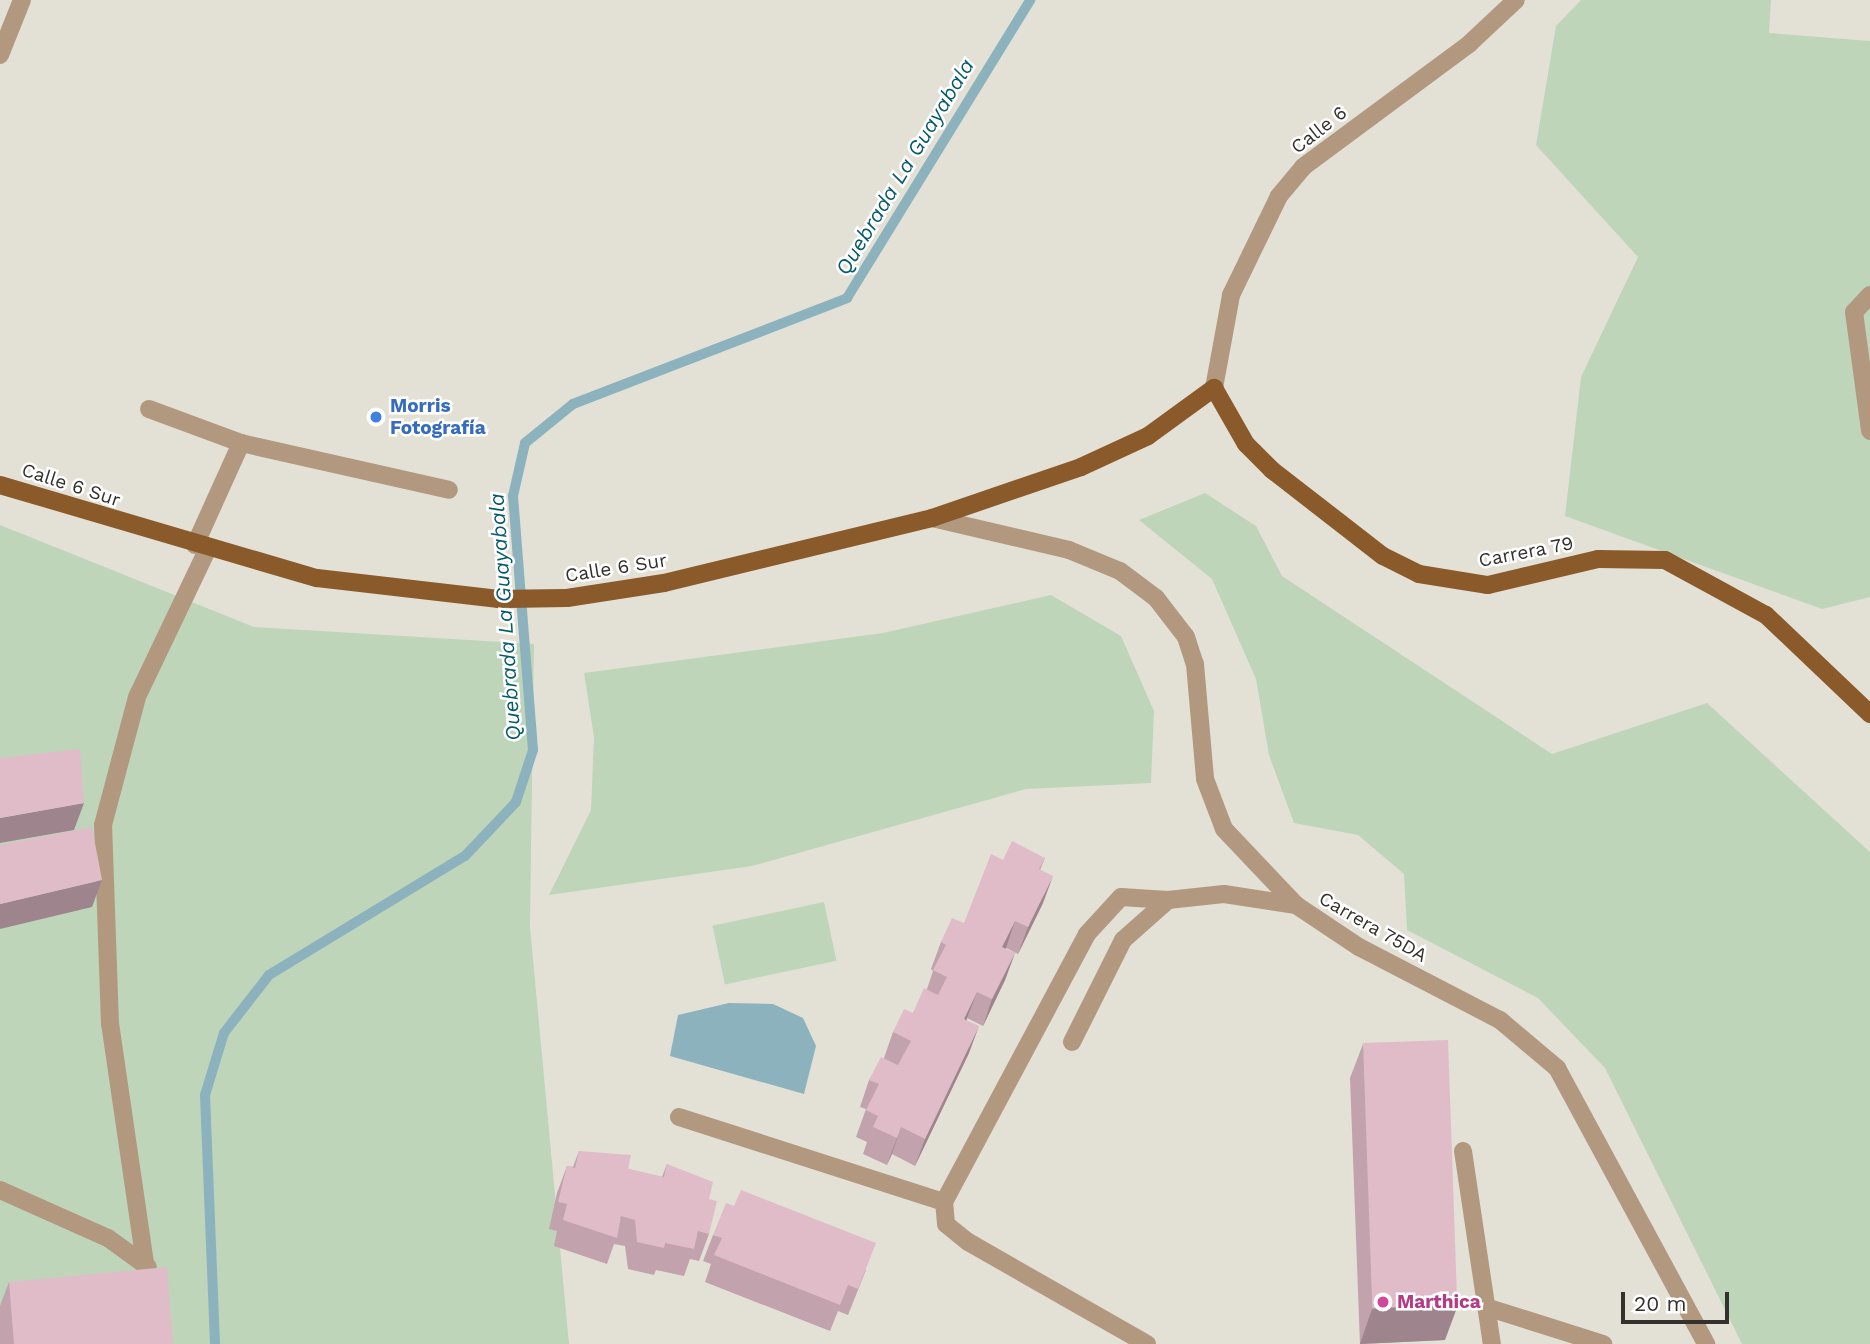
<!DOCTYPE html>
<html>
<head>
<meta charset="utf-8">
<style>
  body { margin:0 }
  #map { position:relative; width:1870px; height:1344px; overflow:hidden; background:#e3e1d6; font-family:"Work Sans",sans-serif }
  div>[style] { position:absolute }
  .green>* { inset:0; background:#bed5ba; transform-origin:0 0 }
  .water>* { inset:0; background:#8cb3bd }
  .stream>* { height:10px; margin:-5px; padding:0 5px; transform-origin:5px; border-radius:5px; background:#8cb3bd }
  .minor>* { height:18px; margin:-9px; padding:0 9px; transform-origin:9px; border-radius:9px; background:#b39880 }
  .major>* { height:18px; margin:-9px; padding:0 9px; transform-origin:9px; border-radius:9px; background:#8a5a2b }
  .wall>* { inset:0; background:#c1a2ad }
  .shaded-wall>* { inset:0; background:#9d848d }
  .building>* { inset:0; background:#e0bcc9; transform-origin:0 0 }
  .dots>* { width:19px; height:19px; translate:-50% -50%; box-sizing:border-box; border:4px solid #fff; border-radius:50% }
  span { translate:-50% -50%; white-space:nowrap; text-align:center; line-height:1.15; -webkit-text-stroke:5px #fff; paint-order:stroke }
  .street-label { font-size:19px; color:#32312d }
  .shop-label { font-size:19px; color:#366cbe; font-weight:700 }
  .left { translate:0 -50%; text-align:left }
  .hotel-label { font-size:19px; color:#b23c85; font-weight:700 }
  .water-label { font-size:21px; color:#065b6a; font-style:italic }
  .scale { position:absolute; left:1621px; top:1292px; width:108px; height:32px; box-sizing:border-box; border:4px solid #32312d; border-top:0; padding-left:9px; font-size:21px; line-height:24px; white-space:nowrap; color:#32312d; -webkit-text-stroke:5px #fff; paint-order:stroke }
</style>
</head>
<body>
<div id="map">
  <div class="green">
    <i style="clip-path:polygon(1581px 0,1771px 0,1769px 33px,1870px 41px,1870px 597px,1822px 609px,1565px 516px,1581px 377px,1638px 257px,1536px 145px,1556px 26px)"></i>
    <i style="clip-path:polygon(1205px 493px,1256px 526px,1282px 576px,1552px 754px,1707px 703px,1870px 852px,1870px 1344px,1742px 1344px,1605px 1068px,1538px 998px,1407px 930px,1404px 874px,1358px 835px,1294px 823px,1269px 755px,1256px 679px,1212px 579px,1139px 520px)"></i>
    <i style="clip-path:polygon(0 525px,254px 627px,534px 644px,530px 927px,569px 1344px,0 1344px)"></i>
    <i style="clip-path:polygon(1051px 595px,1121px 636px,1154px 711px,1151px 783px,1026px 789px,752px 866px,549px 895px,591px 810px,594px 737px,584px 673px,883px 633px)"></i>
    <i style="left:824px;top:902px;width:60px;height:114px;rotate:78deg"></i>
  </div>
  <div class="water">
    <i style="clip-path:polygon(729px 1003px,773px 1004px,803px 1018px,816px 1046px,804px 1094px,670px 1056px,678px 1015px)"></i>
  </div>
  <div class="stream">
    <i style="left:215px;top:1344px;width:249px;rotate:-92.3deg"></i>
    <i style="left:205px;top:1095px;width:65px;rotate:-73deg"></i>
    <i style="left:224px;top:1033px;width:73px;rotate:-52.2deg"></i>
    <i style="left:269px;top:975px;width:229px;rotate:-31.3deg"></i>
    <i style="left:465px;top:856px;width:74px;rotate:-46.6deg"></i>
    <i style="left:516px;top:802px;width:55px;rotate:-71.9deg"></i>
    <i style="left:533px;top:750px;width:255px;rotate:-94.5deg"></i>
    <i style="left:513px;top:496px;width:54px;rotate:-77.2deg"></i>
    <i style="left:525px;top:443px;width:62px;rotate:-39.1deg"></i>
    <i style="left:573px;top:404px;width:294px;rotate:-21.1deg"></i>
    <i style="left:847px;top:298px;width:350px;rotate:-58.4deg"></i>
  </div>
  <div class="minor">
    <i style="left:0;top:55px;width:59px;rotate:-68.2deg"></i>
    <i style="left:1870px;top:295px;width:23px;rotate:133deg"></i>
    <i style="left:1854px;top:312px;width:120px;rotate:82.3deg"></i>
    <i style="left:1214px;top:388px;width:95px;rotate:-79.6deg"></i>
    <i style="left:1231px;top:295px;width:110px;rotate:-64.1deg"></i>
    <i style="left:1279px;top:196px;width:38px;rotate:-50deg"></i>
    <i style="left:1303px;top:167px;width:207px;rotate:-36.5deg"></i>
    <i style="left:1469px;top:44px;width:64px;rotate:-43.1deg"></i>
    <i style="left:149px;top:409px;width:98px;rotate:20.3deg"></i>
    <i style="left:932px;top:518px;width:141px;rotate:13.1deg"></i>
    <i style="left:1069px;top:550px;width:55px;rotate:22.4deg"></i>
    <i style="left:1120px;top:571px;width:45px;rotate:36.9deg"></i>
    <i style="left:1156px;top:598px;width:49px;rotate:52.4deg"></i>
    <i style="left:1186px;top:637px;width:28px;rotate:72deg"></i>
    <i style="left:1195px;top:664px;width:115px;rotate:85deg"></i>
    <i style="left:1205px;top:779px;width:53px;rotate:69.2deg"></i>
    <i style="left:1224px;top:829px;width:105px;rotate:46.5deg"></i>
    <i style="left:1296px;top:905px;width:76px;rotate:33.7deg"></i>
    <i style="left:1359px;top:947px;width:159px;rotate:27.4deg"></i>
    <i style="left:1500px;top:1020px;width:75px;rotate:40.1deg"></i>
    <i style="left:1557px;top:1068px;width:314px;rotate:61.6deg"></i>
    <i style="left:195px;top:545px;width:112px;rotate:-65.7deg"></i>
    <i style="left:241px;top:443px;width:213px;rotate:12.7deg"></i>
    <i style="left:1072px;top:1042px;width:114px;rotate:-63.4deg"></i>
    <i style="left:1123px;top:940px;width:60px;rotate:-41.6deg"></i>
    <i style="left:1168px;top:900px;width:56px;rotate:-6.1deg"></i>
    <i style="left:1224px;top:894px;width:73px;rotate:8.7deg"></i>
    <i style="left:679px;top:1117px;width:278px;rotate:17.8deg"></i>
    <i style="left:1463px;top:1151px;width:195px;rotate:81.5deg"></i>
    <i style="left:0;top:1190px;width:118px;rotate:24deg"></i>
    <i style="left:108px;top:1238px;width:49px;rotate:35.9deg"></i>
    <i style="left:145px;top:1263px;width:242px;rotate:-98.3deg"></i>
    <i style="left:110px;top:1024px;width:199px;rotate:-92deg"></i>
    <i style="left:103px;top:825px;width:132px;rotate:-75.1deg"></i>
    <i style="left:137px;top:697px;width:165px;rotate:-64.5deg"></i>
    <i style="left:1486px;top:1307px;width:123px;rotate:17.5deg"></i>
    <i style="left:1147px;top:1344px;width:206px;rotate:-150.3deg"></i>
    <i style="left:968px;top:1242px;width:28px;rotate:-141deg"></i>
    <i style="left:946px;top:1224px;width:22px;rotate:-95deg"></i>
    <i style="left:944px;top:1202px;width:304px;rotate:-61.9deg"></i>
    <i style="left:1087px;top:934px;width:50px;rotate:-47.4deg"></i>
    <i style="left:1121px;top:897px;width:47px;rotate:3.7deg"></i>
  </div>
  <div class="major">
    <i style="left:0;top:485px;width:330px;rotate:16.4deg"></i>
    <i style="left:317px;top:578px;width:183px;rotate:6.6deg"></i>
    <i style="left:499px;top:599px;width:68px;rotate:-0.8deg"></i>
    <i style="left:567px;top:598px;width:98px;rotate:-8.8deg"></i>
    <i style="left:664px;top:583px;width:276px;rotate:-13.6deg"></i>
    <i style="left:932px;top:518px;width:157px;rotate:-18.9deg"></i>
    <i style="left:1081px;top:467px;width:74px;rotate:-24.8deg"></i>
    <i style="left:1148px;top:436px;width:82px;rotate:-36deg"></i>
    <i style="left:1214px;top:388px;width:64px;rotate:60.3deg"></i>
    <i style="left:1246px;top:444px;width:37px;rotate:45deg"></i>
    <i style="left:1272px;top:470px;width:140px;rotate:37.8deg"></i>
    <i style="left:1383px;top:556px;width:40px;rotate:26.6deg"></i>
    <i style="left:1419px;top:574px;width:70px;rotate:9.1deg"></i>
    <i style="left:1488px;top:585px;width:113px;rotate:-13.3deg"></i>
    <i style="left:1598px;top:559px;width:67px;rotate:0.9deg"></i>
    <i style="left:1665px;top:560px;width:115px;rotate:28.6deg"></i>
    <i style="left:1766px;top:615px;width:144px;rotate:43.6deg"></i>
  </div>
  <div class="wall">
    <i style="clip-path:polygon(1045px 858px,1040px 870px,1043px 903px,1018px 954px,1006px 948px,1005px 949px,1015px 953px,1005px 980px,983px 1026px,967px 1018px,969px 1053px,915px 1166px,892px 1154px,887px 1165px,863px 1154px,867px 1142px,856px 1137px,866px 1109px,860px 1107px,869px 1080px,884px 1058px,893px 1032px,913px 1013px,927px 989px,933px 971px,931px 969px,941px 942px,964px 923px,1003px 860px)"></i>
    <i style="clip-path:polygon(1363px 1044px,1445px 1340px,1360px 1344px,1350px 1078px)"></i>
    <i style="clip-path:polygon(579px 1151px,628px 1169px,662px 1177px,667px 1164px,709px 1199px,709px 1234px,699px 1261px,690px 1259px,684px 1276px,656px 1270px,654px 1275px,628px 1269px,625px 1246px,614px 1244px,607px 1264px,554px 1246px,557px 1231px,549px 1229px,557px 1193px,567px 1166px,573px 1167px)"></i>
    <i style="clip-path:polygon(713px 1235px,866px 1270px,848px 1315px,838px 1311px,830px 1331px,705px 1282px,711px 1264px,703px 1261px)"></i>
    <i style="clip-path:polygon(9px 1282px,173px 1344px,0 1344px,0 1306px)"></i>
  </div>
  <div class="shaded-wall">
    <i style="clip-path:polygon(84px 803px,74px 830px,0 843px,0 818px)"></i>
    <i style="clip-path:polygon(1053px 876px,1043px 903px,1018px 954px,1028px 927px)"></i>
    <i style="clip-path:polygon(102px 880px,92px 907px,0 929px,0 904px)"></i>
    <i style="clip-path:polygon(1015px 921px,1006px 948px,993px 974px,1002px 947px)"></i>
    <i style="clip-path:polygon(1015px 953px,1005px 980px,983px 1026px,992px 999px)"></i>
    <i style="clip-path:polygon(977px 992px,967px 1018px,955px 1045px,964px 1019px)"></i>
    <i style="clip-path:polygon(979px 1026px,969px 1053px,915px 1166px,925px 1139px)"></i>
    <i style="clip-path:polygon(901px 1127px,892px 1154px,887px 1165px,897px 1138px)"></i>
    <i style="clip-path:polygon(1458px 1305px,1445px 1340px,1360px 1344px,1372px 1309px)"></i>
  </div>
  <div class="building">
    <i style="clip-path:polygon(80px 749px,84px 803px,0 818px,0 758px)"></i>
    <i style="clip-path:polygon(92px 827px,102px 880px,0 904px,0 845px)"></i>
    <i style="clip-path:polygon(1012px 841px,1045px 858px,1039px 869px,1053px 876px,1028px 927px,1015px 921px,1002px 947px,1015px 953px,992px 999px,977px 992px,964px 1019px,979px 1026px,925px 1139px,901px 1127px,897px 1138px,873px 1127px,878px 1116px,866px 1110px,879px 1084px,869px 1080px,881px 1057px,898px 1065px,911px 1041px,893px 1032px,904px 1009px,913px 1013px,924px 988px,938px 995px,947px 977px,933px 970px,946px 945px,941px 942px,952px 918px,964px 923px,991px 854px,1003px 860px)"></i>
    <i style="left:1448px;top:1040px;width:265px;height:85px;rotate:88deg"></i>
    <i style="clip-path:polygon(579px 1151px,631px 1155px,628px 1169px,664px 1177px,667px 1164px,713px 1182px,709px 1199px,717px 1201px,709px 1234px,698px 1231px,694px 1249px,665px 1243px,664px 1248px,637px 1242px,635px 1220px,621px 1216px,617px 1238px,563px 1220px,567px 1204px,558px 1202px,567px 1166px,575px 1168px)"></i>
    <i style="clip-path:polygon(741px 1190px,876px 1243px,858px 1289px,848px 1285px,840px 1305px,714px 1255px,722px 1238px,713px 1235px,726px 1203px,734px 1206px)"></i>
    <i style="clip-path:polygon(167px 1267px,173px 1344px,14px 1344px,9px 1282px)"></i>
  </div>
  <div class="dots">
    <i style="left:376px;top:417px;background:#3f7fe0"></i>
    <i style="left:1383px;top:1302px;background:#d1479c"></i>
  </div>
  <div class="street-label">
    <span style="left:1319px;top:130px;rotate:-38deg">Calle 6</span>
    <span style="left:71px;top:485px;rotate:18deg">Calle 6 Sur</span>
    <span style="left:1526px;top:552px;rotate:-11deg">Carrera 79</span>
    <span style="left:616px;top:568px;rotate:-9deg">Calle 6 Sur</span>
    <span style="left:1373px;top:927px;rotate:30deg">Carrera 75DA</span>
  </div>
  <div class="shop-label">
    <span class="left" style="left:390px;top:417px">Morris<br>Fotografía</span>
  </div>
  <div class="hotel-label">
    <span class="left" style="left:1397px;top:1302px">Marthica</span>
  </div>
  <div class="water-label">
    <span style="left:905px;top:167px;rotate:-59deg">Quebrada La Guayabala</span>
    <span style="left:505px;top:617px;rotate:-94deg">Quebrada La Guayabala</span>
  </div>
  <div class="scale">20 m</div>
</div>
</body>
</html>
